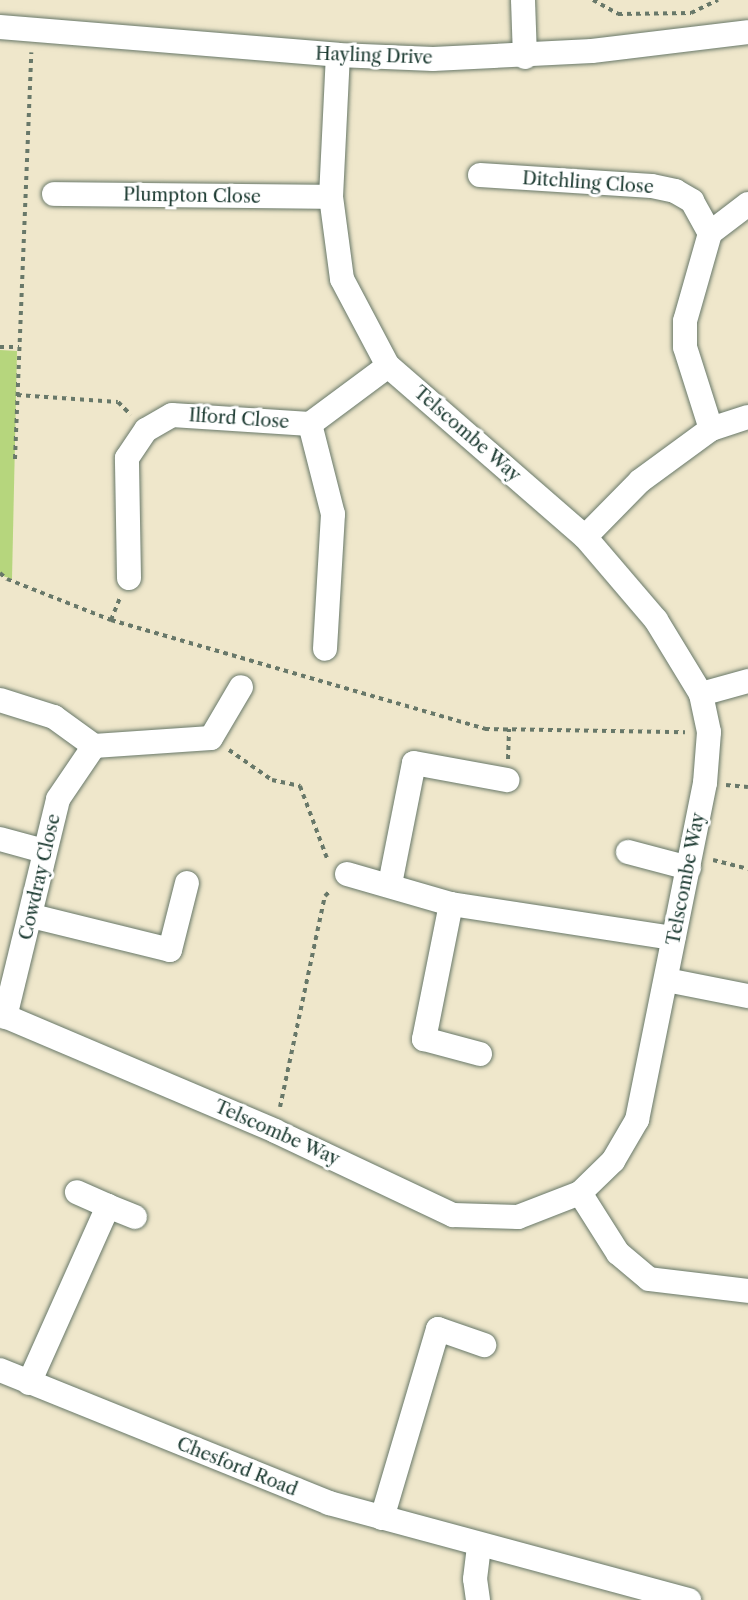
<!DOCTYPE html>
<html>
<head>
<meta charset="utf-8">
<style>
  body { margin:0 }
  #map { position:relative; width:748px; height:1600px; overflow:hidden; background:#efe7cb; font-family:"Libre Caslon Text",serif }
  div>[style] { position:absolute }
  .green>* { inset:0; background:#b6d67d }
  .path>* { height:4px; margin-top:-2px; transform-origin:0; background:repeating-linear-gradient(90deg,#687869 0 4.5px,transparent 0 9px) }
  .roads { filter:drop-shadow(0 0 2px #687869) drop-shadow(0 0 2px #687869) }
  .minor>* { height:24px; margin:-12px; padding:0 12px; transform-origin:12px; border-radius:12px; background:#fff }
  span { translate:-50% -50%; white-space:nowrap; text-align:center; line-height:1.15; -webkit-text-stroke:6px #fff; paint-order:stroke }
  .street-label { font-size:18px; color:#1f3d34 }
</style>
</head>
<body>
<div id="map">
  <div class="green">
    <i style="clip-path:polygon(0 350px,17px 351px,12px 579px,0 575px)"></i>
  </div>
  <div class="path">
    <i style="left:593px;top:0;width:29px;rotate:29deg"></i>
    <i style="left:618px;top:14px;width:73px;rotate:-0.8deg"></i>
    <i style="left:691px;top:13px;width:30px;rotate:-26deg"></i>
    <i style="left:0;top:347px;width:19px"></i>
    <i style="left:17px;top:395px;width:101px;rotate:4deg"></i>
    <i style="left:118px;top:402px;width:18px;rotate:45deg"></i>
    <i style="left:15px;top:459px;width:407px;rotate:-87.7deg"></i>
    <i style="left:0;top:573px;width:9px;rotate:41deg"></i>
    <i style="left:7px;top:579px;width:112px;rotate:21.5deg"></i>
    <i style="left:111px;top:620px;width:390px;rotate:16.2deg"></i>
    <i style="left:485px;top:729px;width:200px;rotate:0.9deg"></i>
    <i style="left:111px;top:620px;width:24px;rotate:-68deg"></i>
    <i style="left:229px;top:750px;width:52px;rotate:34.9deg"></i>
    <i style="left:272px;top:780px;width:29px;rotate:12deg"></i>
    <i style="left:300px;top:786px;width:80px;rotate:69.5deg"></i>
    <i style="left:508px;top:759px;width:30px;rotate:-88deg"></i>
    <i style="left:726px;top:785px;width:22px;rotate:5deg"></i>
    <i style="left:713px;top:860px;width:36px;rotate:14deg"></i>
    <i style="left:280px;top:1107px;width:216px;rotate:-78deg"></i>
    <i style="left:325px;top:896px;width:7px;rotate:-45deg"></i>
  </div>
  <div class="roads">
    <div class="minor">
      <i style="left:523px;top:0;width:57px;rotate:88deg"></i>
      <i style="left:0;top:27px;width:339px;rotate:4.7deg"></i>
      <i style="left:338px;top:55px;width:95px;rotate:2.4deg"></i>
      <i style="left:433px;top:59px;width:159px;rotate:-2.9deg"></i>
      <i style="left:592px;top:51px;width:157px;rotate:-6.9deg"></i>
      <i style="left:480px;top:175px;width:172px;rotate:3.7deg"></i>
      <i style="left:652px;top:186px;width:24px;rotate:12deg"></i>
      <i style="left:675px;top:191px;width:20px;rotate:30deg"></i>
      <i style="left:692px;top:201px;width:37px;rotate:61deg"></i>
      <i style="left:54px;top:194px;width:277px;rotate:0.6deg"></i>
      <i style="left:310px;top:424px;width:93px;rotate:75.7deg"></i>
      <i style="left:333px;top:514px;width:135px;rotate:93.4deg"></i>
      <i style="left:711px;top:429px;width:86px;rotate:-107.6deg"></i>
      <i style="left:685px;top:347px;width:26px;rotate:-90deg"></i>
      <i style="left:685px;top:321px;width:91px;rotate:-74.1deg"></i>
      <i style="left:710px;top:233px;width:48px;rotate:-37.3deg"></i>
      <i style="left:585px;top:537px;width:78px;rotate:-45.5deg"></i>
      <i style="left:640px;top:481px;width:88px;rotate:-36.2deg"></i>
      <i style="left:711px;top:429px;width:39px;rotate:-18deg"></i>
      <i style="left:129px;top:578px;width:120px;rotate:-91deg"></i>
      <i style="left:127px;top:458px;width:34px;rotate:-56deg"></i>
      <i style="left:146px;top:430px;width:30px;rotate:-30deg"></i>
      <i style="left:172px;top:415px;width:138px;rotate:3.7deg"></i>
      <i style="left:310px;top:424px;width:97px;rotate:-36.6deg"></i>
      <i style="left:701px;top:694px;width:49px;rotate:-15.5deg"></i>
      <i style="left:0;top:700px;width:57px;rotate:17.5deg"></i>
      <i style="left:54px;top:717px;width:49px;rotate:35.9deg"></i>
      <i style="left:0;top:839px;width:46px;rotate:15.3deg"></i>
      <i style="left:628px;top:852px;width:63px;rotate:14.7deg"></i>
      <i style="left:347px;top:874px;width:108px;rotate:16.1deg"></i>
      <i style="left:451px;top:904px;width:225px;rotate:8.7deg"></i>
      <i style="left:390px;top:884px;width:123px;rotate:-78.8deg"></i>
      <i style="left:414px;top:763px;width:95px;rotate:10.4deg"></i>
      <i style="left:451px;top:904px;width:138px;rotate:101.3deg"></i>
      <i style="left:424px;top:1039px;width:58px;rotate:15deg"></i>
      <i style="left:32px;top:916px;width:142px;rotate:13.8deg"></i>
      <i style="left:170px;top:950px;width:69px;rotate:-75.8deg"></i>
      <i style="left:667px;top:980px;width:83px;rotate:11.2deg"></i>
      <i style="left:0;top:1014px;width:299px;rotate:23deg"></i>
      <i style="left:275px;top:1131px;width:197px;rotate:25.3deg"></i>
      <i style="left:453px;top:1215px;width:65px;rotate:1.8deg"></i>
      <i style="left:518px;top:1217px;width:66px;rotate:-21.2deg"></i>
      <i style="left:580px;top:1193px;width:46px;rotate:-44.1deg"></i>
      <i style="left:613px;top:1161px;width:48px;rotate:-59.7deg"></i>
      <i style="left:637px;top:1120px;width:344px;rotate:-78.6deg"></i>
      <i style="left:705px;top:783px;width:51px;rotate:-85.5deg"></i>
      <i style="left:709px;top:732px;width:39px;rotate:-102deg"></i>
      <i style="left:701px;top:694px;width:87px;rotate:-121.3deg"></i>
      <i style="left:656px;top:620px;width:109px;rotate:-130.5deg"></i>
      <i style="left:585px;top:537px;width:261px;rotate:-139deg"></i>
      <i style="left:388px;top:366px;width:98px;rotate:-117.9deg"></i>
      <i style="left:342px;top:279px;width:83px;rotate:-97.6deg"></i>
      <i style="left:331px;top:197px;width:142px;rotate:-87.2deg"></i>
      <i style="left:5px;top:1017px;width:224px;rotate:-76.3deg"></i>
      <i style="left:58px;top:799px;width:64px;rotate:-55.8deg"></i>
      <i style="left:94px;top:746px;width:117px;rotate:-3.9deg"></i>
      <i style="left:211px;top:738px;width:59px;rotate:-59.5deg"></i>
      <i style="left:580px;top:1193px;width:71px;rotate:57.7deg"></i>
      <i style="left:618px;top:1253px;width:40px;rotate:40deg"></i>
      <i style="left:649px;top:1279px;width:100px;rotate:6.9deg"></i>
      <i style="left:108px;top:1206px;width:29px;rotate:22deg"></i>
      <i style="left:0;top:1370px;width:355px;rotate:22deg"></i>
      <i style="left:329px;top:1503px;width:373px;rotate:15.1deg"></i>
      <i style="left:29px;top:1383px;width:194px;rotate:-65.9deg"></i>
      <i style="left:108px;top:1206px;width:34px;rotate:-156deg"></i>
      <i style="left:382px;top:1518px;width:197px;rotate:-73.5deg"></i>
      <i style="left:438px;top:1329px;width:49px;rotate:19.2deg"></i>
      <i style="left:478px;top:1600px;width:21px;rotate:-98deg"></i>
      <i style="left:475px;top:1579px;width:33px;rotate:-83deg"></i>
    </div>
  </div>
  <div class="street-label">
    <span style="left:374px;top:56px;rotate:2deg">Hayling Drive</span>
    <span style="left:588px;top:183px;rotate:4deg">Ditchling Close</span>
    <span style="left:192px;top:196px;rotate:1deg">Plumpton Close</span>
    <span style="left:239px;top:419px;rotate:4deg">Ilford Close</span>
    <span style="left:467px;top:434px;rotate:41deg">Telscombe Way</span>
    <span style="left:40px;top:877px;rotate:-77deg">Cowdray Close</span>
    <span style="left:686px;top:879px;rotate:-79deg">Telscombe Way</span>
    <span style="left:277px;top:1133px;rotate:24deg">Telscombe Way</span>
    <span style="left:237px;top:1467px;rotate:22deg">Chesford Road</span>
  </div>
</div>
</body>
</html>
